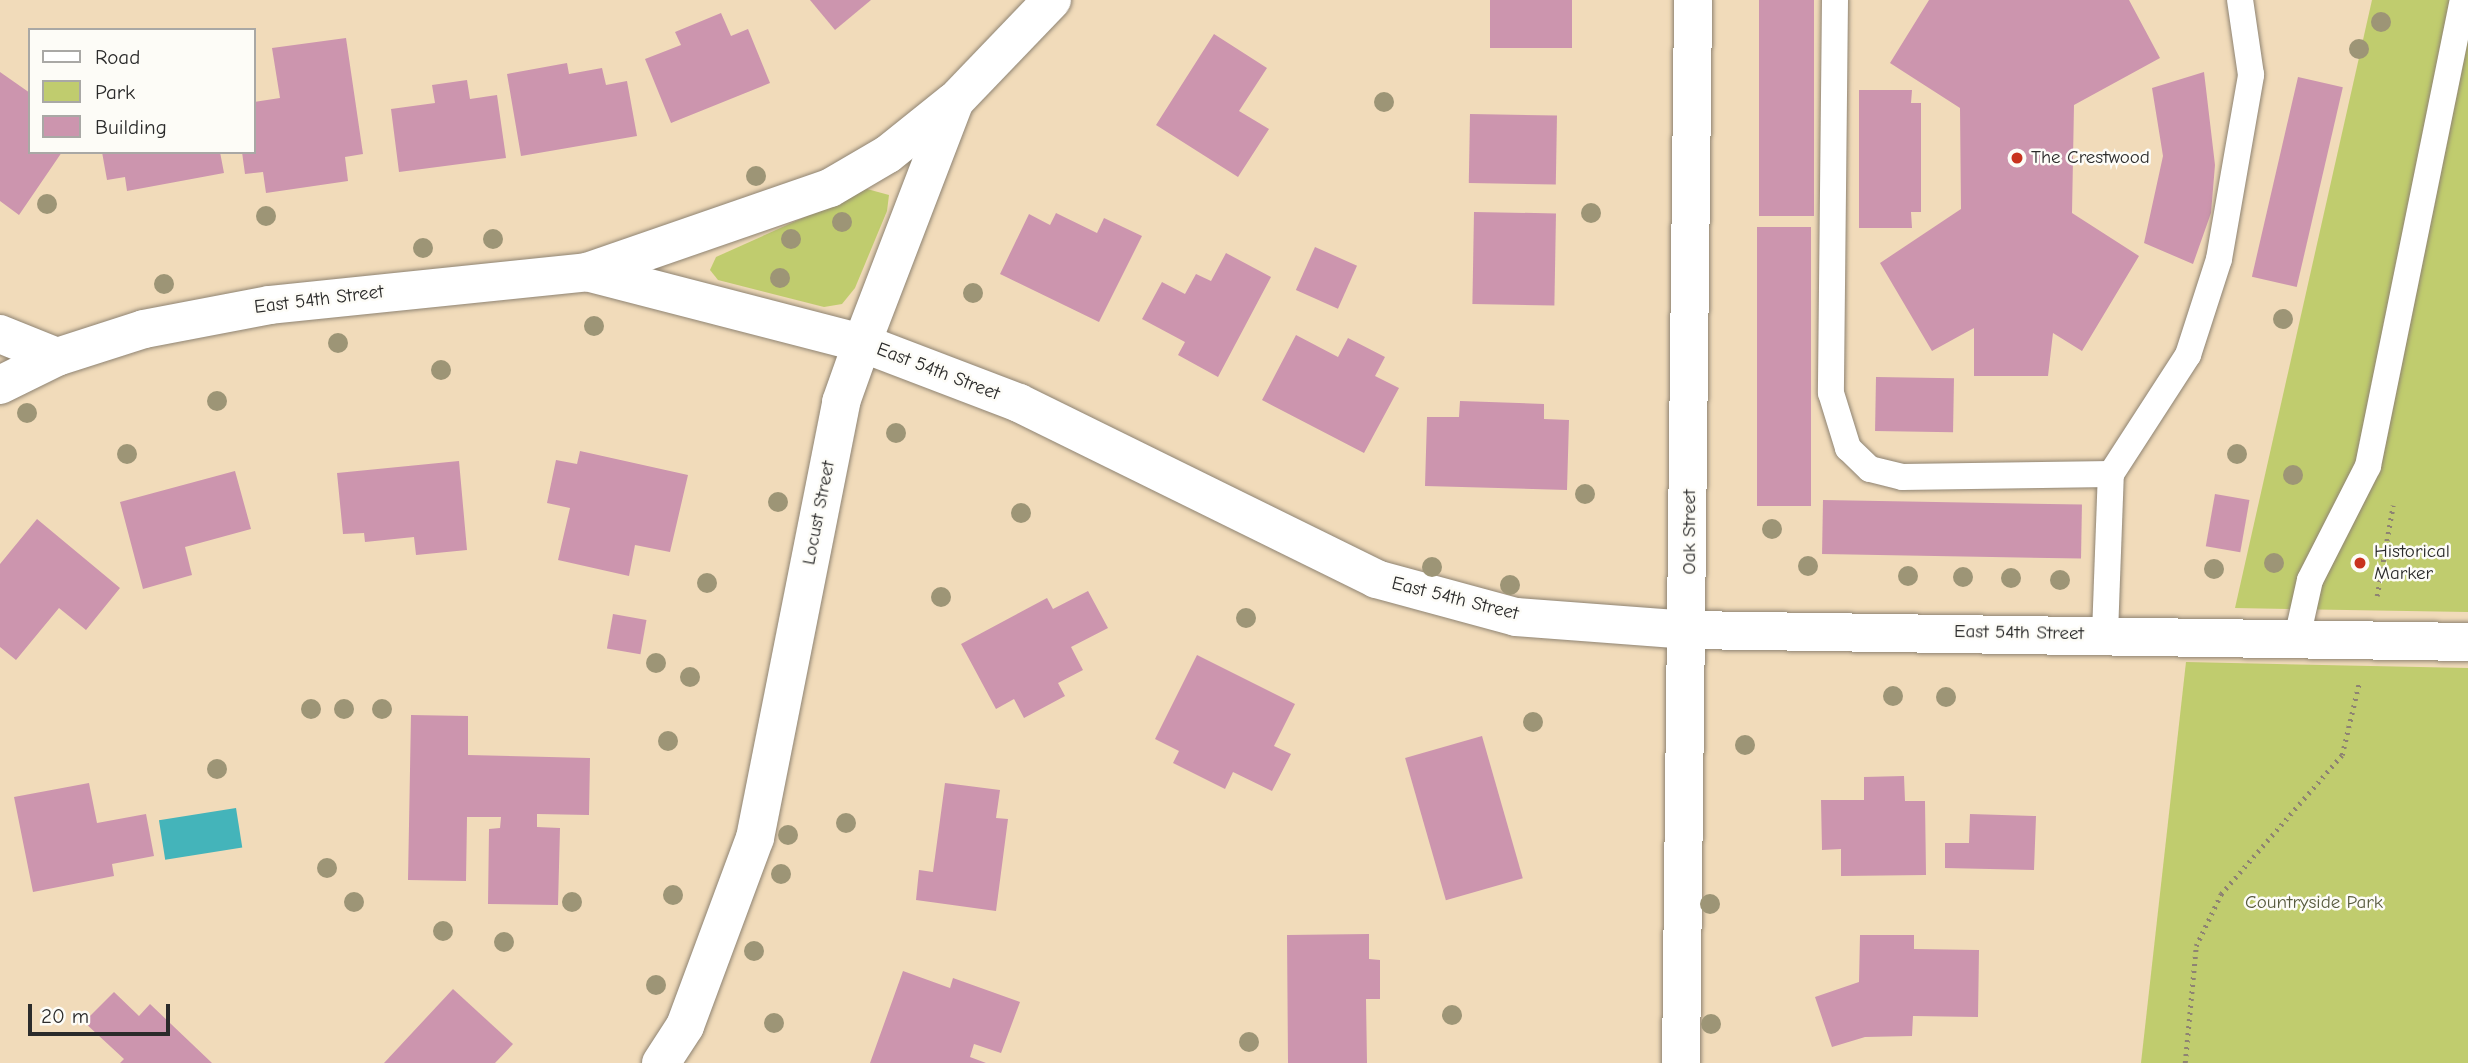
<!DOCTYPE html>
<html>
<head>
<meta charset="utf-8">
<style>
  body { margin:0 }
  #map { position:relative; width:2468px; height:1063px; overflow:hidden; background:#f1dbba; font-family:"Comic Neue",sans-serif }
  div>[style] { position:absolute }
  .green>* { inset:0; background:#c0cc6e }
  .water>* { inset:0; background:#44b4ba; transform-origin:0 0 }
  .building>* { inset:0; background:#cc95ae; transform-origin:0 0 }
  .path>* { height:4.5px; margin-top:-2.25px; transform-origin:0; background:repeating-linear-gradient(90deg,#8e8372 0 2px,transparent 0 7px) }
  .roads { filter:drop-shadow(0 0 2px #8e8372) drop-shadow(0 0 2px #8e8372) }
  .lane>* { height:26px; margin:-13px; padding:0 13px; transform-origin:13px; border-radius:13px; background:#fff }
  .street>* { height:38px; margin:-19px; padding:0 19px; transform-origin:19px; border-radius:19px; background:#fff }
  .trees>* { width:20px; height:20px; margin:-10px; border-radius:50%; background:#9d9576 }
  .dots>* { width:19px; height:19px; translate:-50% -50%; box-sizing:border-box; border:4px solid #fdfcf7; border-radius:50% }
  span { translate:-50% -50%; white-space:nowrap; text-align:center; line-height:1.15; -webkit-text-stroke:5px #fdfcf7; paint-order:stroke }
  .poi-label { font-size:19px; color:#2b2b2b }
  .left { translate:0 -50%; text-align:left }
  .street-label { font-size:19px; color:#2b2b2b }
  .park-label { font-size:19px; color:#585b3f }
  .legend { position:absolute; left:28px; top:28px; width:228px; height:126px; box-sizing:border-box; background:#fdfcf7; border:2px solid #a9a8a5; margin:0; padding:9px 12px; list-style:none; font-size:21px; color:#2b2b2b }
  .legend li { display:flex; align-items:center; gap:14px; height:35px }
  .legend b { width:35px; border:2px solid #a9a8a5 }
  .scale { position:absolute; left:28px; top:1004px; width:142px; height:32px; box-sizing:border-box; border:4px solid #2b2b2b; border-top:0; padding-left:9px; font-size:21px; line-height:24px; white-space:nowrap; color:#2b2b2b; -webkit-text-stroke:5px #fdfcf7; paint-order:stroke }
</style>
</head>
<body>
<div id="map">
  <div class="green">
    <i style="clip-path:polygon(2372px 0,2468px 0,2468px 612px,2235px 608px)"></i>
    <i style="clip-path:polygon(867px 189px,889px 195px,887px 211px,855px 288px,842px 304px,824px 307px,718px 280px,710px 270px,716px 257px)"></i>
    <i style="clip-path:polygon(2186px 662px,2468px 668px,2468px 1063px,2141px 1063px)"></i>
  </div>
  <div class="water">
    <i style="left:236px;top:808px;width:40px;height:78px;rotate:81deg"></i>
  </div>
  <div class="building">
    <i style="clip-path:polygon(810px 0,871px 0,835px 30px)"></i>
    <i style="left:1490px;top:0;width:82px;height:48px"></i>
    <i style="left:1759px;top:0;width:55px;height:216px"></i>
    <i style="clip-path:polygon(1929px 0,2129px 0,2160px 58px,2074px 105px,2072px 213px,2139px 256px,2082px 351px,2053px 333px,2048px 376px,1974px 376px,1974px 328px,1932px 351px,1880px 263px,1961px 209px,1960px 108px,1890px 63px)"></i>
    <i style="clip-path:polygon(721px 13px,731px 36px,748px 29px,770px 83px,671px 123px,645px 59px,681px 45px,675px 32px)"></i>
    <i style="clip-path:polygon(1214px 34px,1267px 68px,1239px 111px,1269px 129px,1238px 177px,1156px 125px)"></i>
    <i style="clip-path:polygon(346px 38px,363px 154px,345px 157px,348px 181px,266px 193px,263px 172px,245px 174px,242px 152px,254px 152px,254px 102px,280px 98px,272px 48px)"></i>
    <i style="clip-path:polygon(567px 63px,569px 74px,602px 68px,606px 85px,627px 81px,637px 136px,521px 156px,507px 74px)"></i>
    <i style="clip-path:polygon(0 72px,30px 93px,30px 152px,62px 152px,19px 215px,0 201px)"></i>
    <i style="clip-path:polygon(2204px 72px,2215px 165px,2211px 213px,2193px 264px,2144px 243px,2163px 156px,2152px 88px)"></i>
    <i style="left:2298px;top:77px;width:46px;height:205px;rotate:13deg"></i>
    <i style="clip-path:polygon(467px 80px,470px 99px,497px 95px,506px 158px,399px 172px,391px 109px,435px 103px,432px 85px)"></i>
    <i style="clip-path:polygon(1859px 90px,1912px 90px,1911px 103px,1921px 103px,1921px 212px,1911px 212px,1912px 228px,1859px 228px)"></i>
    <i style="left:1470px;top:114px;width:87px;height:69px;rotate:1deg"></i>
    <i style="clip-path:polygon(102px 152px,220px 152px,224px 173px,127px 191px,125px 177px,107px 180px)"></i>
    <i style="left:1474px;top:212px;width:82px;height:92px;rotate:1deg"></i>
    <i style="clip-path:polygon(1056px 213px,1097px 233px,1104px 218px,1142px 236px,1099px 322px,1000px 274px,1029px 214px,1050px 225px)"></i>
    <i style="left:1757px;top:227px;width:54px;height:279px"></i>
    <i style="left:1315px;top:247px;width:46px;height:47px;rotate:24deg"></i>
    <i style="clip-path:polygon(1226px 253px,1271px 277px,1218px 377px,1178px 355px,1185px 342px,1142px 319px,1162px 282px,1185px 294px,1196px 274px,1211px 281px)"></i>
    <i style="clip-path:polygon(1296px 335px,1338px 357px,1348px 338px,1385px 357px,1375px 376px,1399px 388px,1364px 453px,1262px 400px)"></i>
    <i style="left:1876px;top:377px;width:78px;height:54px;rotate:1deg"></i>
    <i style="clip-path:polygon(1460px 401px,1544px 404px,1544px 419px,1569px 420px,1567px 490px,1425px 486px,1427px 417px,1459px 417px)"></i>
    <i style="clip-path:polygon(580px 451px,688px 475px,670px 552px,635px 545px,629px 576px,558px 560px,570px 508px,547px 503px,556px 460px,577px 464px)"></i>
    <i style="clip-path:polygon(459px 461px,467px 550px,416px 555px,414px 537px,365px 542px,364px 533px,343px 534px,337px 473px)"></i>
    <i style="clip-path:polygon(235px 471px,251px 529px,185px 547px,192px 575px,143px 589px,120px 502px)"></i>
    <i style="left:2215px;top:494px;width:35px;height:53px;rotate:10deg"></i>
    <i style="left:1823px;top:500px;width:259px;height:54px;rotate:1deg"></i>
    <i style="clip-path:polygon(37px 519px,120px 588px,86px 630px,59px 608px,16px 660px,0 647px,0 564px)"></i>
    <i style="clip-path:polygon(1088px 591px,1108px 628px,1071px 647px,1083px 670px,1058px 683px,1065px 696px,1024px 718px,1014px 699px,996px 709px,961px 644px,1047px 598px,1053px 609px)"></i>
    <i style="left:613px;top:614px;width:34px;height:35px;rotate:10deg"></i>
    <i style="clip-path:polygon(1197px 655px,1295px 704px,1274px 746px,1291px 754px,1272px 791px,1233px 772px,1225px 789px,1173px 763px,1179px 751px,1155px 739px)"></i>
    <i style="clip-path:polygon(411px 715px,468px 716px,468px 755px,590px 758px,589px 815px,537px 814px,537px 827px,560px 828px,558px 905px,488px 904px,489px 829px,500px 828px,501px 817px,467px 817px,466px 881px,408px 880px)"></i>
    <i style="left:1482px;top:736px;width:148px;height:80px;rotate:74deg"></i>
    <i style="clip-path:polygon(1904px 776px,1905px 801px,1925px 801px,1926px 875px,1841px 876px,1841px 849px,1822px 850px,1821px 800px,1864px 800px,1864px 777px)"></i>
    <i style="clip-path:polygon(89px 783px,97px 823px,146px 814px,154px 856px,112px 864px,114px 876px,33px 892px,14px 797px)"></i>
    <i style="clip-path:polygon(945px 783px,1000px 790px,996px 818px,1008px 819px,996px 911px,916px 900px,919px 870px,933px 872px)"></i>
    <i style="clip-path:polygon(1970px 814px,2036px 816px,2034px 870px,1945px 868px,1945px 843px,1969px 843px)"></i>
    <i style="clip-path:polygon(1369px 934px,1369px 959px,1380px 960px,1380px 999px,1366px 999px,1367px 1063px,1288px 1063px,1287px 935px)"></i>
    <i style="clip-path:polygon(1860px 935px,1914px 935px,1914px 949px,1979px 950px,1978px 1017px,1913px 1016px,1912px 1036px,1865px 1037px,1832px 1047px,1815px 997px,1859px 982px)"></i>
    <i style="clip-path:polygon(903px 971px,950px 988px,953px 978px,1020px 1002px,1001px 1053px,974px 1044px,970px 1057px,986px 1063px,870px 1063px)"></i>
    <i style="clip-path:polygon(453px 989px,513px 1044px,495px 1063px,384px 1063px)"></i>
    <i style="clip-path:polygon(114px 992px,139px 1016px,150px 1004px,212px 1063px,120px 1063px,124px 1059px,84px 1022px)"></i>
  </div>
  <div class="path">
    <i style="left:2377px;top:596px;width:92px;rotate:-80deg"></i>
    <i style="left:2185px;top:1063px;width:118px;rotate:-84.6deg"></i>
    <i style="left:2196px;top:946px;width:58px;rotate:-64.3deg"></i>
    <i style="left:2221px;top:894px;width:184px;rotate:-49deg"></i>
    <i style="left:2342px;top:755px;width:74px;rotate:-76.7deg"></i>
  </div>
  <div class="roads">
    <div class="lane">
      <i style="left:1835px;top:0;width:393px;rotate:90.6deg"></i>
      <i style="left:1831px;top:393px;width:58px;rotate:72.8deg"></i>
      <i style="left:1848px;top:448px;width:30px;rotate:44deg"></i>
      <i style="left:1870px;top:469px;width:33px;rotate:14deg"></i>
      <i style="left:1902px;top:477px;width:209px;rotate:-0.8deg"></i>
      <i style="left:2105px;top:634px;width:160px;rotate:-87.9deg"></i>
      <i style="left:2111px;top:474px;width:142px;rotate:-57.1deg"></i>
      <i style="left:2188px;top:355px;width:101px;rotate:-72.1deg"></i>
      <i style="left:2219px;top:259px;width:187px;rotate:-80.1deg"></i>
      <i style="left:2251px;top:75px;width:76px;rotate:-98.3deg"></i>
      <i style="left:2297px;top:638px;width:59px;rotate:-77.4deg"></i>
      <i style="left:2310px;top:580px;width:128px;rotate:-63deg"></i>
      <i style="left:2368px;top:466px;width:476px;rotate:-78.5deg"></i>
    </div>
    <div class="street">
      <i style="left:587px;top:272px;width:257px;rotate:-19.1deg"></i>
      <i style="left:830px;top:188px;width:67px;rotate:-30.4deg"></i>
      <i style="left:888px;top:154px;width:83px;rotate:-38.7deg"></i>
      <i style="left:0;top:334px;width:61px;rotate:22deg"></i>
      <i style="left:0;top:385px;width:64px;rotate:-26.2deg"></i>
      <i style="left:57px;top:357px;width:91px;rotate:-17.8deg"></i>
      <i style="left:144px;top:329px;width:128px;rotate:-10.8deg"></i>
      <i style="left:270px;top:305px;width:319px;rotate:-5.9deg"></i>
      <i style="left:587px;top:272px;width:284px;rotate:14.5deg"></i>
      <i style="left:862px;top:343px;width:168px;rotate:20.9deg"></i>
      <i style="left:1019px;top:403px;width:398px;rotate:26.2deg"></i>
      <i style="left:1376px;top:579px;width:145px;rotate:15.2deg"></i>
      <i style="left:1516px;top:617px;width:173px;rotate:4.3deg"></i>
      <i style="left:1689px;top:630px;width:779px;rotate:0.88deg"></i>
      <i style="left:661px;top:1063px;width:44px;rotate:-57deg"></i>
      <i style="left:685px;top:1026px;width:201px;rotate:-69.6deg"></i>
      <i style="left:755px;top:838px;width:444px;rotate:-78.8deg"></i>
      <i style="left:841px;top:402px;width:63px;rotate:-70.4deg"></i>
      <i style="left:862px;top:343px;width:259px;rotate:-69deg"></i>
      <i style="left:955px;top:101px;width:140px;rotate:-46.2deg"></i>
      <i style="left:1681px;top:1063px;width:1063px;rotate:-89.35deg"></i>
    </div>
  </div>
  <div class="trees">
    <i style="left:2381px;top:22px"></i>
    <i style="left:2359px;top:49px"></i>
    <i style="left:1384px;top:102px"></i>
    <i style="left:756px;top:176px"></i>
    <i style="left:47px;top:204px"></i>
    <i style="left:1591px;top:213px"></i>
    <i style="left:266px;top:216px"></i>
    <i style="left:842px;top:222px"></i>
    <i style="left:493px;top:239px"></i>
    <i style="left:791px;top:239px"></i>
    <i style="left:423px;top:248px"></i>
    <i style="left:780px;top:278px"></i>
    <i style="left:164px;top:284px"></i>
    <i style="left:973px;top:293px"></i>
    <i style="left:2283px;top:319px"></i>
    <i style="left:594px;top:326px"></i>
    <i style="left:338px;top:343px"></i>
    <i style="left:441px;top:370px"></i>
    <i style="left:217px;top:401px"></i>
    <i style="left:27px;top:413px"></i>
    <i style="left:896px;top:433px"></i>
    <i style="left:127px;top:454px"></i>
    <i style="left:2237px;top:454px"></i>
    <i style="left:2293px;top:475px"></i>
    <i style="left:1585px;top:494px"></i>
    <i style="left:778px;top:502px"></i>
    <i style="left:1021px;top:513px"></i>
    <i style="left:1772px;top:529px"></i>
    <i style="left:2274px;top:563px"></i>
    <i style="left:1808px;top:566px"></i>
    <i style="left:1432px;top:567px"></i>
    <i style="left:2214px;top:569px"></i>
    <i style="left:1908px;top:576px"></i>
    <i style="left:1963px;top:577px"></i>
    <i style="left:2011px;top:578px"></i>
    <i style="left:2060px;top:580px"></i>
    <i style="left:707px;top:583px"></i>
    <i style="left:1510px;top:585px"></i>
    <i style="left:941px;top:597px"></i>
    <i style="left:1246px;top:618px"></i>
    <i style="left:656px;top:663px"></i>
    <i style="left:690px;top:677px"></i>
    <i style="left:1893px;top:696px"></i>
    <i style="left:1946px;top:697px"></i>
    <i style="left:311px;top:709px"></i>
    <i style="left:344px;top:709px"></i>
    <i style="left:382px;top:709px"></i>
    <i style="left:1533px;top:722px"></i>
    <i style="left:668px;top:741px"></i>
    <i style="left:1745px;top:745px"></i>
    <i style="left:217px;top:769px"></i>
    <i style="left:846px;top:823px"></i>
    <i style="left:788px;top:835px"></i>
    <i style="left:327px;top:868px"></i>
    <i style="left:781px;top:874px"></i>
    <i style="left:673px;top:895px"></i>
    <i style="left:354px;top:902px"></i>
    <i style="left:572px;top:902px"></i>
    <i style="left:1710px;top:904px"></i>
    <i style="left:443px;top:931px"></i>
    <i style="left:504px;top:942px"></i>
    <i style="left:754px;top:951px"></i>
    <i style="left:656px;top:985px"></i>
    <i style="left:1452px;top:1015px"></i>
    <i style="left:774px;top:1023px"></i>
    <i style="left:1711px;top:1024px"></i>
    <i style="left:1249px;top:1042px"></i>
  </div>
  <div class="dots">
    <i style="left:2017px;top:158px;background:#c8321e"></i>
    <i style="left:2360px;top:563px;background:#c8321e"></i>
  </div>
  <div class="poi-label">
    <span class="left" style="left:2031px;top:158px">The Crestwood</span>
    <span class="left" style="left:2374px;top:563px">Historical<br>Marker</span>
  </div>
  <div class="street-label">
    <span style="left:319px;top:300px;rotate:-7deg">East 54th Street</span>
    <span style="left:938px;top:372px;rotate:21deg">East 54th Street</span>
    <span style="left:819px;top:513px;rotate:-79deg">Locust Street</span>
    <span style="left:1690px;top:532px;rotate:-90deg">Oak Street</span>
    <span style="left:1455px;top:599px;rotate:14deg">East 54th Street</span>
    <span style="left:2019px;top:633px;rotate:1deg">East 54th Street</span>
  </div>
  <div class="park-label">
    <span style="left:2314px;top:903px">Countryside Park</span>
  </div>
  <ul class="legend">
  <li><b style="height:9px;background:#fff"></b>Road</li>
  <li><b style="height:19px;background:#c0cc6e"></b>Park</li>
  <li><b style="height:19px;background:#cc95ae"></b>Building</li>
  </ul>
  <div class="scale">20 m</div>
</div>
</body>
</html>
